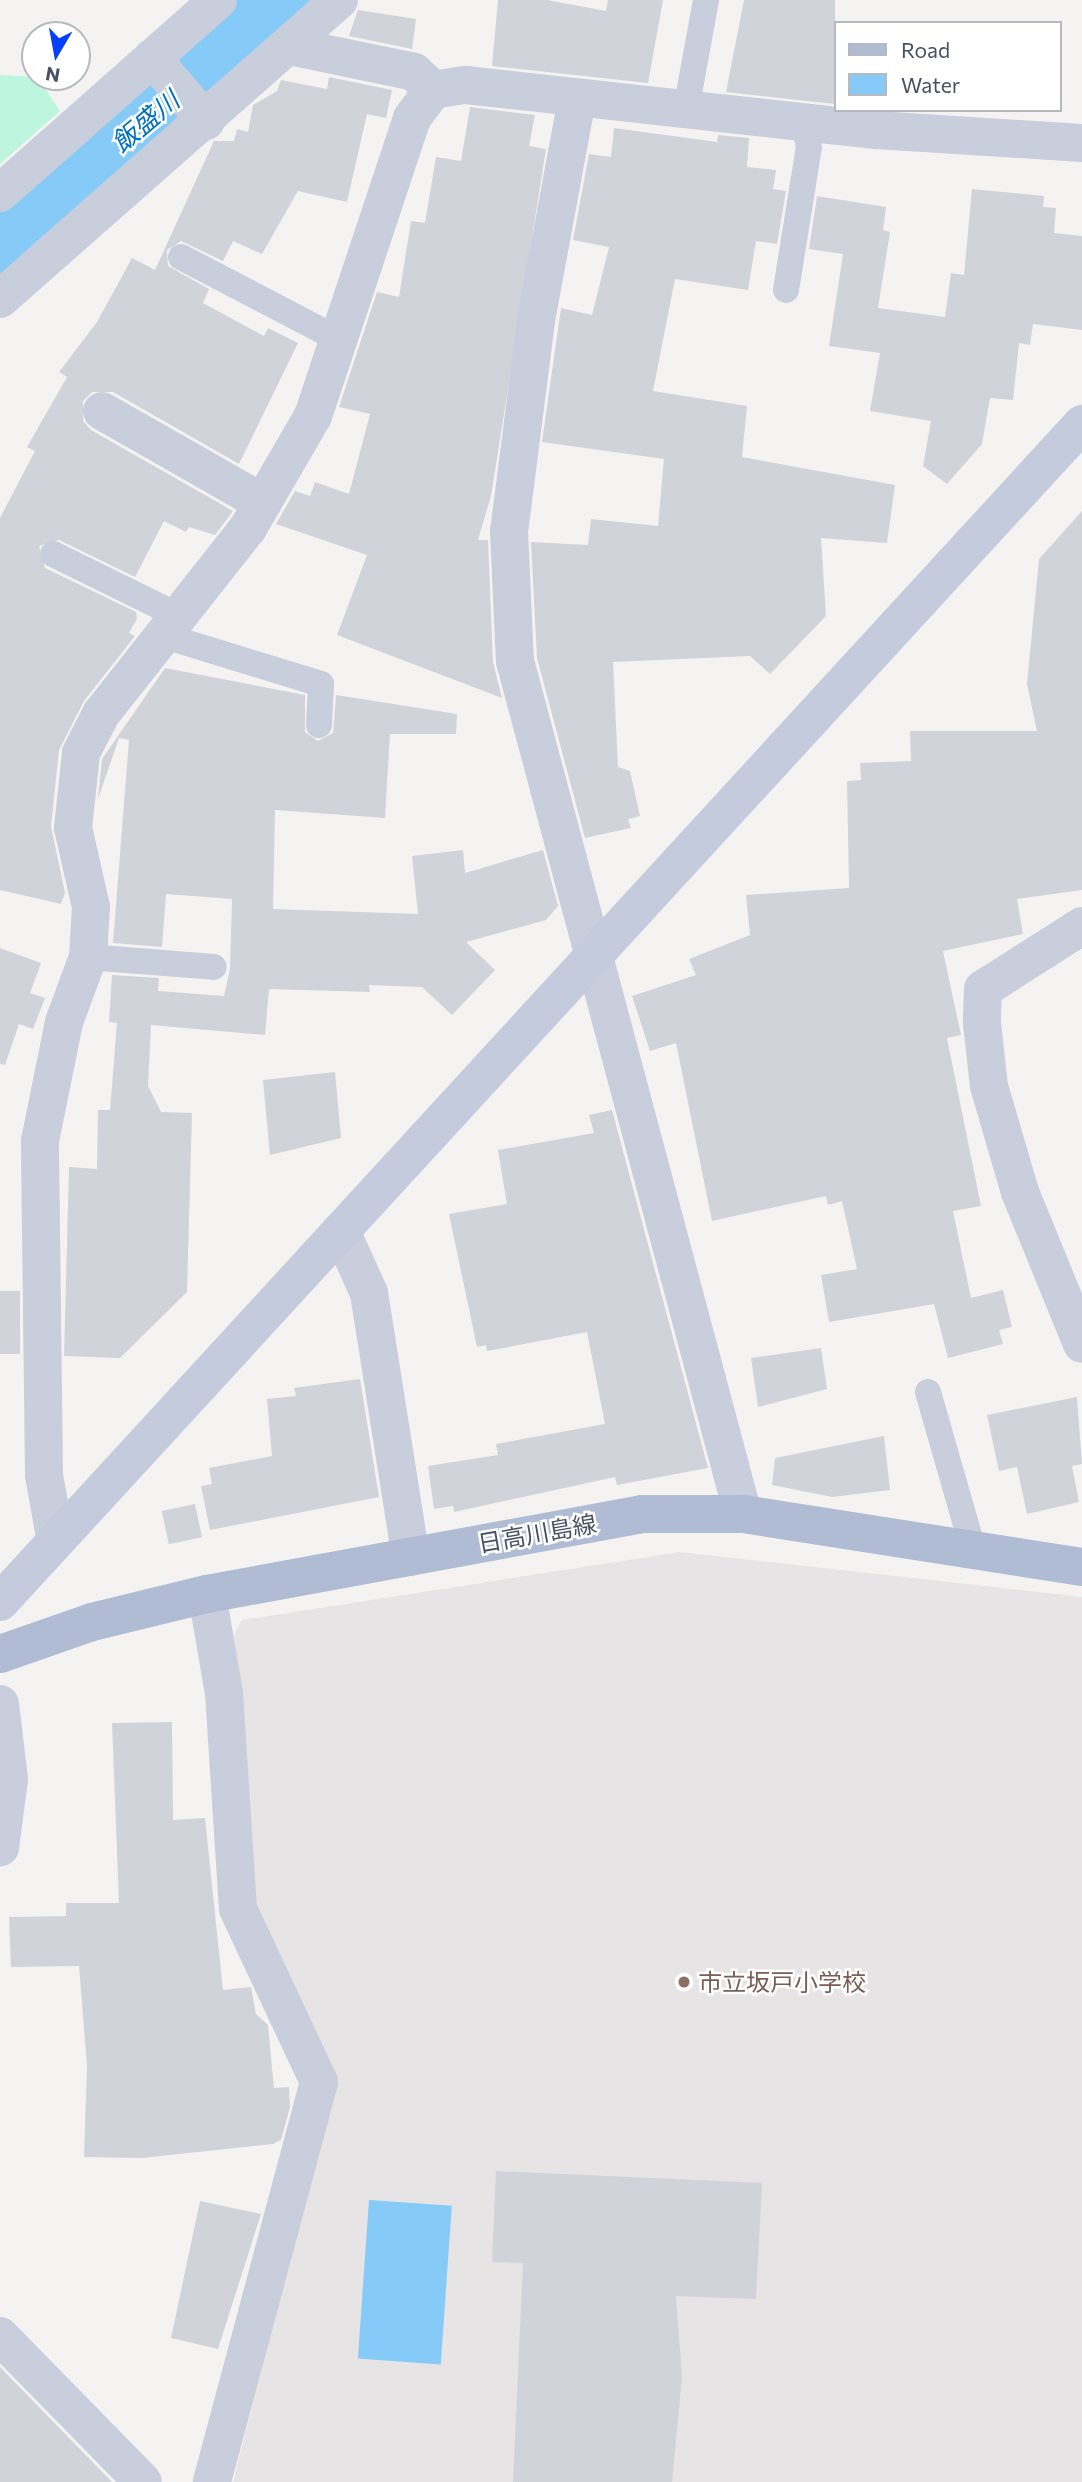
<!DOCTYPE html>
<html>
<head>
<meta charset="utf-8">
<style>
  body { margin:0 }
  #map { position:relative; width:1082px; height:2482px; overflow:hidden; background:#f5f3f2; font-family:Commissioner,"Noto Sans JP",sans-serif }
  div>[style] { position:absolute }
  .education>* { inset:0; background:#e6e4e4 }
  .green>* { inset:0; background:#bef5de }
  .water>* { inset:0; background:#86caf7; transform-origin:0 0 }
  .river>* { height:77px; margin:-38.5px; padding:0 38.5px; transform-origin:38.5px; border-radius:38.5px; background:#86caf7 }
  .building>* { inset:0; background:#d1d3da; transform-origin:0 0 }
  .lane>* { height:26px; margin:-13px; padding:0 13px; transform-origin:13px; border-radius:13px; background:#c8cedb }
  .street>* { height:38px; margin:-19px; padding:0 19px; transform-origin:19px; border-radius:19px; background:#c8cedb }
  .secondary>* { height:38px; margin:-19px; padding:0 19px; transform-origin:19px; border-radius:19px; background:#c4cbdd }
  .primary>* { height:38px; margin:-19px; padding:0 19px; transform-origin:19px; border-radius:19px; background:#b0bbd4 }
  .dots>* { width:19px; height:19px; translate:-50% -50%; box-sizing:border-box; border:4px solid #fff; border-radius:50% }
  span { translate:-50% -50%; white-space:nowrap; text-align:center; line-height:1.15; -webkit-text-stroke:5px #fff; paint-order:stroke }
  .street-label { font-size:24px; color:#485163 }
  .education-label { font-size:24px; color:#785e54 }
  .left { translate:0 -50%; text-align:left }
  .water-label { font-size:26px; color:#0071bd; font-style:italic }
  .legend { position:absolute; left:834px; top:21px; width:228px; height:91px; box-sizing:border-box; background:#fff; border:2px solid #b6b9c1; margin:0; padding:9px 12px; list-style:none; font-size:21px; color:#485163 }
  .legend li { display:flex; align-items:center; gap:14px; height:35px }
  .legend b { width:35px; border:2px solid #b6b9c1 }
  .north { position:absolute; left:21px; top:21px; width:70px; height:70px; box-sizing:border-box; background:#fff; border:2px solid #b6b9c1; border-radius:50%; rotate:190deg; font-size:19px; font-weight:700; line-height:28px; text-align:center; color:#485163 }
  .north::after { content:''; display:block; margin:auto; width:24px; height:32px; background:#0541fc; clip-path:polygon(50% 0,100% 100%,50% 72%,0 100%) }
</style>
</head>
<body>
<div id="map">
  <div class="education">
    <i style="clip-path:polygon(680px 1552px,1082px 1597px,1082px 2482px,233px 2482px,330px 2100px,255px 1916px,234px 1635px,242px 1620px)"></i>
  </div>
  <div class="green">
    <i style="clip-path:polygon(0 75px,37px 77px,60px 111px,0 164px)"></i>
  </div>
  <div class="water">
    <i style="left:369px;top:2200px;width:83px;height:159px;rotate:4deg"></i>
  </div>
  <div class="river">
    <i style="left:0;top:241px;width:377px;rotate:-39.7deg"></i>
  </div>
  <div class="building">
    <i style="clip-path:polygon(498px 0,547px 0,606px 11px,608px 0,663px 0,648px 83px,492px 66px)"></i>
    <i style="clip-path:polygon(744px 0,835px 0,835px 104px,726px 92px)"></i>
    <i style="clip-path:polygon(358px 10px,416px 19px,412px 49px,349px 36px)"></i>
    <i style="clip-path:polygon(329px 77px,392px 90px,386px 118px,367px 114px,347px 202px,298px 191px,262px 254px,233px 241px,223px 261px,181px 241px,167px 250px,168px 266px,209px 289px,203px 303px,264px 336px,268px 328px,298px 343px,239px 464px,113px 392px,92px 392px,83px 401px,83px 421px,91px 430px,233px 511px,215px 535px,189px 527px,186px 532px,164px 521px,135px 577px,59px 540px,39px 546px,45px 568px,136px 612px,137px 619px,129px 633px,135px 636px,84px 701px,59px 750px,51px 826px,65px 893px,61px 904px,0 890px,0 518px,35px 451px,27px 447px,67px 377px,59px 372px,97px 322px,132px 258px,155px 270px,214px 141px,234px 141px,237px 129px,248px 132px,253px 105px,277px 91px,281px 80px,327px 89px)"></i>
    <i style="clip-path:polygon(470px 107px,535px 115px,529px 146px,546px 149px,491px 496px,478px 540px,488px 540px,493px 662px,502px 698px,337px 635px,367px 555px,276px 524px,295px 491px,310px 496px,315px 482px,349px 494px,370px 414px,339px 407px,377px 292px,399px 297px,411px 221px,425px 223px,436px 157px,461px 161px)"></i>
    <i style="clip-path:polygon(614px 128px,717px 142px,718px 135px,749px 138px,747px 167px,776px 170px,773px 189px,786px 191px,777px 244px,756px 241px,748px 290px,675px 279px,653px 391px,747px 406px,742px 457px,895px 485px,887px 543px,821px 538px,826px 616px,770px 674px,750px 656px,613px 662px,618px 767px,630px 771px,640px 816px,628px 819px,631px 828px,585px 838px,537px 658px,531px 542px,588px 545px,591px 519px,658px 526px,664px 459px,542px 442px,561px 308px,592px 315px,609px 247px,573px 240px,589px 154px,611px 157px)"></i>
    <i style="clip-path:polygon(972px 189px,1044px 196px,1043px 207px,1056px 208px,1054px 233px,1082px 236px,1082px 330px,1033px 324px,1030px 345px,1019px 343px,1013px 400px,990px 398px,982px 444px,947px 484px,923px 466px,931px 421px,870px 411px,880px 353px,829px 346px,843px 254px,809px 249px,817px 196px,886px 207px,883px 230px,890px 232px,878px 308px,945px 317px,951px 273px,964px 275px)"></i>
    <i style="clip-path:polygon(1082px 511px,1082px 890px,1017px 899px,1023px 934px,943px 951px,961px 1035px,947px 1038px,981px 1206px,953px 1211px,971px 1298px,1003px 1290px,1012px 1327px,999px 1330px,1003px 1344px,948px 1358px,934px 1304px,829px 1322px,821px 1275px,857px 1269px,842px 1201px,828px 1205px,826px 1196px,712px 1221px,676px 1043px,650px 1051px,632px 996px,696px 975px,689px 959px,750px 935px,746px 895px,849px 888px,847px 781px,861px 780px,860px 763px,911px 761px,910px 731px,1037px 731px,1027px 684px,1039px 559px)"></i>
    <i style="clip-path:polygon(165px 668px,305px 695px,305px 732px,318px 741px,333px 733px,336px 695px,457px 714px,456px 734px,390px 734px,385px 818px,275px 810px,273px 909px,418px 914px,412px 856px,463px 850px,465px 873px,543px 850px,558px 906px,546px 920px,466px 942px,495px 970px,452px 1015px,422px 987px,369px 985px,370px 992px,269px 989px,265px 1035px,151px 1025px,148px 1086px,161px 1112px,192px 1113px,187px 1292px,120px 1358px,64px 1356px,69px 1167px,97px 1169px,98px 1110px,110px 1110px,117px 1023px,109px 1022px,112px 975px,159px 978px,158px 991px,224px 996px,230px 969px,232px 899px,166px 894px,162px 947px,113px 943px,129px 740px,119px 738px,98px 799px,102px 759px)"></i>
    <i style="clip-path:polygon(0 948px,41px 963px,30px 993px,45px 998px,33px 1029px,19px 1024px,5px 1065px,0 1064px)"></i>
    <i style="clip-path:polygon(335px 1072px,341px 1138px,270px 1155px,263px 1080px)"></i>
    <i style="clip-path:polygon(612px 1110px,708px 1468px,617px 1485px,615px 1477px,454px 1512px,453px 1506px,434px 1509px,428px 1466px,498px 1455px,496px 1444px,605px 1424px,587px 1332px,487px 1351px,486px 1345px,477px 1347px,449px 1214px,507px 1204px,498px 1150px,594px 1133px,589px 1115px)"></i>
    <i style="left:0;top:1291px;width:20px;height:63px"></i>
    <i style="clip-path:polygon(821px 1348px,827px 1389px,758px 1407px,751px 1358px)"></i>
    <i style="clip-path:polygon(360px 1379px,379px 1497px,210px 1530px,201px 1486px,212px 1484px,209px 1468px,272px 1456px,267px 1399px,296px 1396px,294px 1388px)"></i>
    <i style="clip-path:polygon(1077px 1397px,1082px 1464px,1072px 1466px,1079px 1502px,1027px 1514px,1017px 1467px,999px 1471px,987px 1415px)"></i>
    <i style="clip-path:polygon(884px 1436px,890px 1490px,832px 1497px,772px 1485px,775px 1458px)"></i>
    <i style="left:195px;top:1504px;width:34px;height:34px;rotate:78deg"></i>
    <i style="clip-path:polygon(172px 1722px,173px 1820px,205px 1818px,223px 1990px,251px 1987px,256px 2014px,268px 2025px,274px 2088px,289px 2087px,290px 2107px,281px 2140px,273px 2144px,142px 2158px,84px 2157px,87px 2066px,79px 1966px,11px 1967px,9px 1917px,66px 1916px,66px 1903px,119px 1903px,112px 1723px)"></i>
    <i style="clip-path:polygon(496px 2171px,762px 2183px,756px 2299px,676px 2296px,682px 2377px,672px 2482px,513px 2482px,523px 2263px,492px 2262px)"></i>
    <i style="clip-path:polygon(200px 2201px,261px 2214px,218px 2349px,171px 2338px)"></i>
    <i style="clip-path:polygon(0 2367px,112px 2482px,0 2482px)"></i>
  </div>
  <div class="lane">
    <i style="left:686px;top:110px;width:112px;rotate:-79.7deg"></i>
    <i style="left:181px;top:257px;width:179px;rotate:27.6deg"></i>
    <i style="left:786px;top:290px;width:145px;rotate:-80.9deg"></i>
    <i style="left:809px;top:147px;width:25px;rotate:-102deg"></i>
    <i style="left:53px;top:554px;width:143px;rotate:26.2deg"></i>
    <i style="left:168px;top:637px;width:160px;rotate:17.1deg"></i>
    <i style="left:321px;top:684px;width:41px;rotate:92.8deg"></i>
    <i style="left:88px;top:957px;width:126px;rotate:4.5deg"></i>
    <i style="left:928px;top:1392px;width:163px;rotate:74deg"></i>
  </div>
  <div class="street">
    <i style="left:289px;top:46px;width:128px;rotate:11.7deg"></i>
    <i style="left:414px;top:72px;width:26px;rotate:43deg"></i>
    <i style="left:152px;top:58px;width:83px;rotate:49.4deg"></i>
    <i style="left:577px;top:99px;width:226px;rotate:100.5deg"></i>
    <i style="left:536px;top:321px;width:212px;rotate:97.3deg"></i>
    <i style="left:509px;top:531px;width:130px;rotate:87.4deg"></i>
    <i style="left:515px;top:661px;width:883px;rotate:75.04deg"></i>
    <i style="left:0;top:193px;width:291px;rotate:-41.5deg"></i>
    <i style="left:0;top:299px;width:452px;rotate:-41.4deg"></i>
    <i style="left:102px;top:411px;width:185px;rotate:29.7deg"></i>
    <i style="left:1082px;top:926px;width:117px;rotate:147.5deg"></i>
    <i style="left:983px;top:989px;width:34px;rotate:92deg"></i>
    <i style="left:982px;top:1023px;width:63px;rotate:83.7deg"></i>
    <i style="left:989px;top:1086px;width:110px;rotate:73.7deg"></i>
    <i style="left:1020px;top:1192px;width:164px;rotate:67.8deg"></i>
    <i style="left:341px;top:1231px;width:68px;rotate:65.7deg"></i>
    <i style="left:369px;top:1293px;width:267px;rotate:81deg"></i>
    <i style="left:55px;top:1537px;width:63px;rotate:-100.1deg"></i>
    <i style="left:44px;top:1475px;width:334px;rotate:-90.7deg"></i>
    <i style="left:40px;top:1141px;width:121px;rotate:-78.6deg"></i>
    <i style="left:64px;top:1022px;width:69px;rotate:-69.7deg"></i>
    <i style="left:88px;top:957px;width:50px;rotate:-86.6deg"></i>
    <i style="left:91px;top:907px;width:81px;rotate:-102.8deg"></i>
    <i style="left:73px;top:828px;width:75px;rotate:-83.9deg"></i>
    <i style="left:81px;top:753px;width:44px;rotate:-62.9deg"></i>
    <i style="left:101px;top:714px;width:237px;rotate:-51.7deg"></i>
    <i style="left:248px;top:528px;width:129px;rotate:-59.9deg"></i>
    <i style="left:313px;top:416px;width:314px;rotate:-71.6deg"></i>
    <i style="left:412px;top:118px;width:35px;rotate:-53deg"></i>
    <i style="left:433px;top:90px;width:33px;rotate:-9deg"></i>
    <i style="left:466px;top:85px;width:412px;rotate:6.3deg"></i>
    <i style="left:876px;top:130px;width:206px;rotate:3.6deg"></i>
    <i style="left:207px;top:1594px;width:100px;rotate:80.3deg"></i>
    <i style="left:224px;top:1693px;width:216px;rotate:86.3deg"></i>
    <i style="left:238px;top:1909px;width:191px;rotate:64.9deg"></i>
    <i style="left:319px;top:2082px;width:414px;rotate:105deg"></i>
    <i style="left:0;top:1704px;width:76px;rotate:83.2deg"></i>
    <i style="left:9px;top:1779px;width:69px;rotate:97.5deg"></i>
    <i style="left:0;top:2336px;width:204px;rotate:45.6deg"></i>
  </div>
  <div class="secondary">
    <i style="left:0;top:1602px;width:1600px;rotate:-47.43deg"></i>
  </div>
  <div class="primary">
    <i style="left:0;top:1654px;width:97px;rotate:-19.2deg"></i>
    <i style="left:92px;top:1622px;width:118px;rotate:-13.7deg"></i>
    <i style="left:207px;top:1594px;width:443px;rotate:-10.4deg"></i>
    <i style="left:643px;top:1514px;width:100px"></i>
    <i style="left:743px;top:1514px;width:343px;rotate:8.9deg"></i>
  </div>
  <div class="dots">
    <i style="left:684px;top:1982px;background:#8d6e63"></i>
  </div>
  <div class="street-label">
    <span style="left:537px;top:1533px;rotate:-10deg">日高川島線</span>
  </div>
  <div class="education-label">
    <span class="left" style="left:698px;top:1982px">市立坂戸小学校</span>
  </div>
  <div class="water-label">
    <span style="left:145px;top:121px;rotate:-40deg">飯盛川</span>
  </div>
  <ul class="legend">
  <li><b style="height:9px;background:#b0bbd4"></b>Road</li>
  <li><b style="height:19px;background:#86caf7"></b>Water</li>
  </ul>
  <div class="north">N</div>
</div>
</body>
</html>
